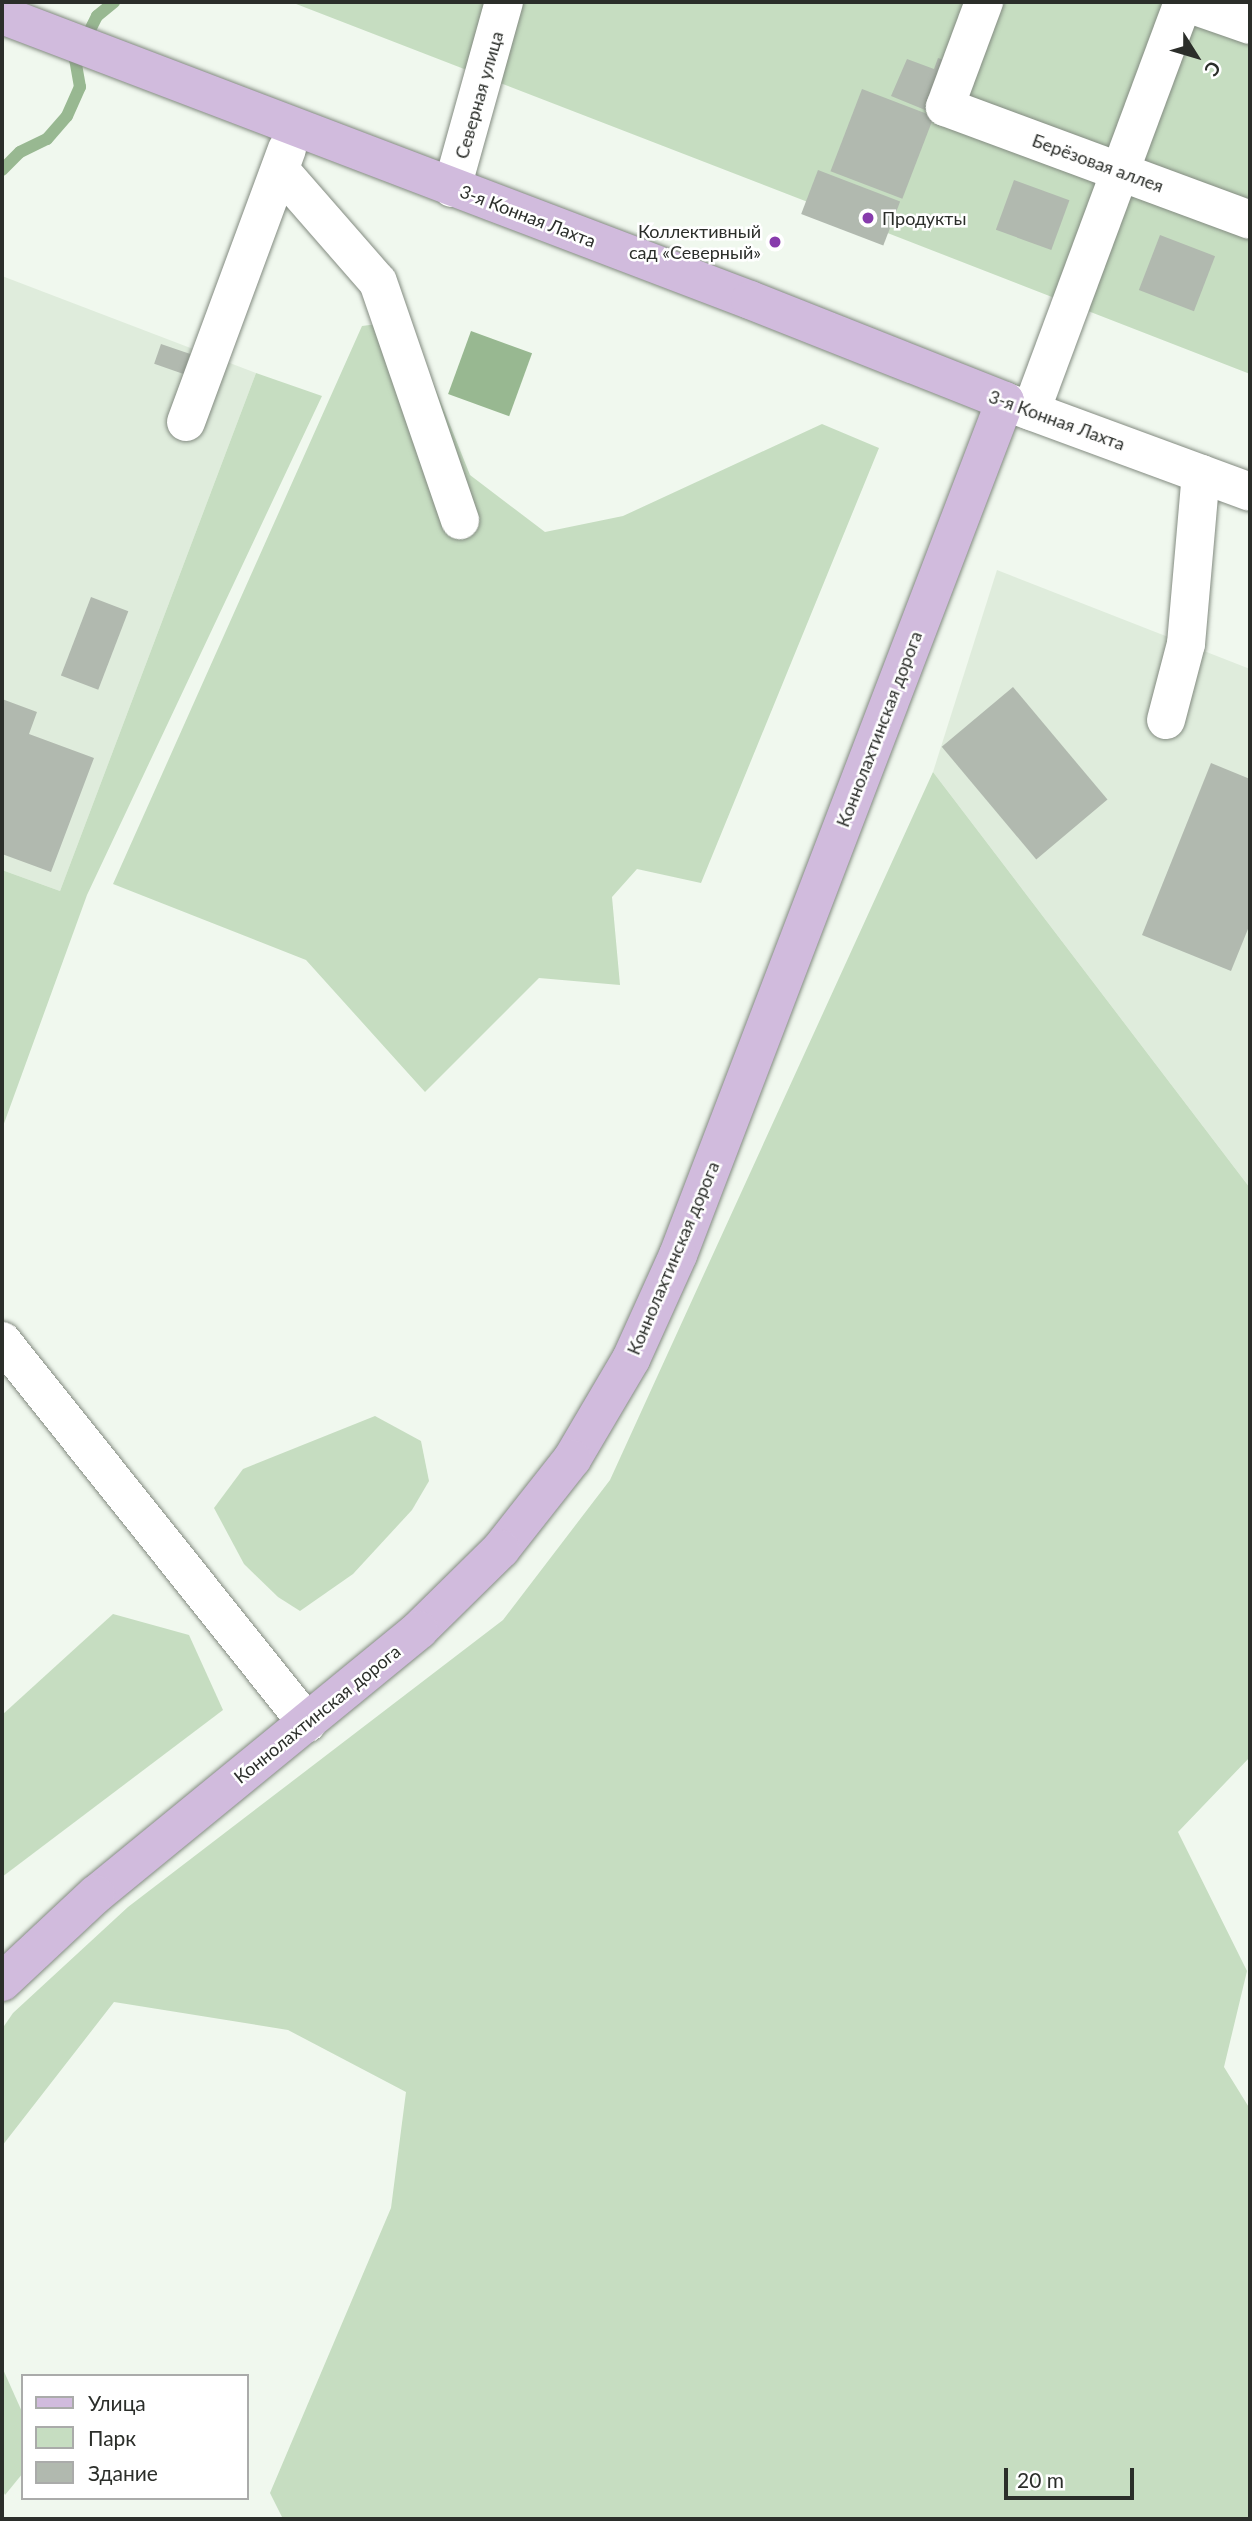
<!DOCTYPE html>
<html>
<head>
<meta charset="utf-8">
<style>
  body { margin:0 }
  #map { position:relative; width:1252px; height:2521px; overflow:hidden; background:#f0f8ee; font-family:Lato,sans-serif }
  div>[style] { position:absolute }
  .built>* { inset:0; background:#dfecdc }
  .green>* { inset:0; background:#c6ddc1 }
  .water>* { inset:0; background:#98b891; transform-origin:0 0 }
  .stream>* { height:12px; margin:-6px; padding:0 6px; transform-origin:6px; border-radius:6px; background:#98b891 }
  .building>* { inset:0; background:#b1b9af; transform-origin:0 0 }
  .roads { filter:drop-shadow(0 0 2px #838b81) drop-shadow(0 0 2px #838b81) }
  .minor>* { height:38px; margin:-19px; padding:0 19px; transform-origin:19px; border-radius:19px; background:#fff }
  .major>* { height:38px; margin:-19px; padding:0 19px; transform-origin:19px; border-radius:19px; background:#d1bbdd }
  .dots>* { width:19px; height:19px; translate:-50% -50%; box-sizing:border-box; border:4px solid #fff; border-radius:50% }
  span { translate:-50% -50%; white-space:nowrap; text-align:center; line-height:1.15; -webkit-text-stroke:5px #fff; paint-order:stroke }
  .street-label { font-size:18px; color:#2b2e2a }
  .poi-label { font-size:18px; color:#2b2e2a }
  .left { translate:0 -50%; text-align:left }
  .right { translate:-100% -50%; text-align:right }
  .frame { position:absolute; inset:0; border:4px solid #2b2e2a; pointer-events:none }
  .legend { position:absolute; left:21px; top:2374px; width:228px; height:126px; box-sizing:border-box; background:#fff; border:2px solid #aaabaa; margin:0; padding:9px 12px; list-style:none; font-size:21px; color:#2b2e2a }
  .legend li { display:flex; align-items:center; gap:14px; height:35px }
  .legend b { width:35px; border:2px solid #aaabaa }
  .north { position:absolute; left:1161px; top:21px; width:70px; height:70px; -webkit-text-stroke:5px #fff; paint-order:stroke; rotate:127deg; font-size:19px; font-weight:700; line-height:28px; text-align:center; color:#2b2e2a }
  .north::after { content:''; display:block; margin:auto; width:24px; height:32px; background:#2b2e2a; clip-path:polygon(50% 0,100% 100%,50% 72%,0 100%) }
  .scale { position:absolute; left:1004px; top:2468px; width:130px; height:32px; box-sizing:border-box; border:4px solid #2b2e2a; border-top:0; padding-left:9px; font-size:21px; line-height:24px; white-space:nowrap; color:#2b2e2a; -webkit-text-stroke:5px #fff; paint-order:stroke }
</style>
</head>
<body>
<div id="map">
  <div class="built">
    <i style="clip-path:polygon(2px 276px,256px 373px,60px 891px,2px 870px)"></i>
    <i style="clip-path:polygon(997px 570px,1250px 669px,1250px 1188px,933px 772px)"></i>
  </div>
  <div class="green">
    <i style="clip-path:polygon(291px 2px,1250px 2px,1250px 374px,831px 211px)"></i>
    <i style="clip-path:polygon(408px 320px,470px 475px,545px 532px,623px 516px,822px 424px,879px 448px,701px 883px,637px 869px,612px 897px,620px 985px,539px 978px,425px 1092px,306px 960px,113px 884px,362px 326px)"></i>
    <i style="clip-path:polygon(256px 373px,322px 396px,87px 895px,2px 1129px,2px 870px,60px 891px)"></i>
    <i style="clip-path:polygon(933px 772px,1250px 1188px,1250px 1757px,1178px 1832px,1247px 1971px,1224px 2067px,1250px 2109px,1250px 2519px,283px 2519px,270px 2493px,391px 2208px,406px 2092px,288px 2030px,114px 2002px,2px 2146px,2px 2029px,13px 2013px,128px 1907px,503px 1620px,610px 1480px)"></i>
    <i style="clip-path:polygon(375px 1416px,421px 1441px,429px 1481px,412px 1510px,353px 1574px,300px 1611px,278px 1597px,244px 1564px,214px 1508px,243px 1469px)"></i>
    <i style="clip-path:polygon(113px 1614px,189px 1635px,223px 1710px,2px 1877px,2px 1715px)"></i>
    <i style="clip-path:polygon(2px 2367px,23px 2414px,23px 2473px,5px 2495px,2px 2489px)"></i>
  </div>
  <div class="water">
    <i style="left:471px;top:331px;width:65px;height:67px;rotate:20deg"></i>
  </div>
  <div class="stream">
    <i style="left:2px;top:170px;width:25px;rotate:-45deg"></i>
    <i style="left:20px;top:152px;width:30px;rotate:-26deg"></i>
    <i style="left:47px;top:139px;width:30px;rotate:-49deg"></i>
    <i style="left:67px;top:116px;width:32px;rotate:-66deg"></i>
    <i style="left:80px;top:87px;width:27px;rotate:-100deg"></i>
    <i style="left:75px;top:60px;width:49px;rotate:-63.4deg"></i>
    <i style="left:97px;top:16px;width:22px;rotate:-39deg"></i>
  </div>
  <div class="building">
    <i style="clip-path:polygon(938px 58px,953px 63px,935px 114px,891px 96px,907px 59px,934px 69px)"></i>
    <i style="left:862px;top:89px;width:77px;height:88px;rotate:21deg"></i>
    <i style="left:818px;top:170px;width:88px;height:47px;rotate:21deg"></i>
    <i style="left:1014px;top:180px;width:59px;height:53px;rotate:20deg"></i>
    <i style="left:1160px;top:235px;width:59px;height:59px;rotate:21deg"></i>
    <i style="left:161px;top:344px;width:31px;height:21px;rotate:19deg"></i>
    <i style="left:91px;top:597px;width:40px;height:84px;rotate:21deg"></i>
    <i style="left:1013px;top:687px;width:147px;height:93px;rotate:50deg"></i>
    <i style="clip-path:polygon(2px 699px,37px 712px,29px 734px,94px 758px,51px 872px,2px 854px)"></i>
    <i style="clip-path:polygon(1211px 763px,1250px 779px,1250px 924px,1231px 971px,1142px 935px)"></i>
  </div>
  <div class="roads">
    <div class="minor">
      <i style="left:984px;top:2px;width:112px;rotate:110.4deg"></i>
      <i style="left:945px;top:107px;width:325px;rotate:20.3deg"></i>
      <i style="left:1184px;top:2px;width:70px;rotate:19.2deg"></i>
      <i style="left:281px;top:171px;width:147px;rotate:48.9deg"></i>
      <i style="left:378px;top:282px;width:252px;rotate:71deg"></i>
      <i style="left:452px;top:188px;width:193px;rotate:-74.4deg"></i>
      <i style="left:1006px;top:402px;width:260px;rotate:20.2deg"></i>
      <i style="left:1031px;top:411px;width:436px;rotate:-69.6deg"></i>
      <i style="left:186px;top:422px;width:291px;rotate:-69.7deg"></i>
      <i style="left:1166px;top:720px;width:79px;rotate:-75.3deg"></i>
      <i style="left:1186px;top:644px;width:171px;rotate:-85deg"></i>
      <i style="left:2px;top:1341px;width:489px;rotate:51.4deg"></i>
    </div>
    <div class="major">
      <i style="left:2px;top:15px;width:800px;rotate:20.86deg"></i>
      <i style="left:750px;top:300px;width:274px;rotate:21.6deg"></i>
      <i style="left:1005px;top:401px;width:914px;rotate:110.95deg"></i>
      <i style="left:678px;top:1255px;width:114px;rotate:114.3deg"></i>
      <i style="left:631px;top:1359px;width:116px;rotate:120.5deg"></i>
      <i style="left:572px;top:1459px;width:115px;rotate:128.3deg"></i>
      <i style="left:501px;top:1549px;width:115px;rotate:135.4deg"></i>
      <i style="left:419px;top:1630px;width:417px;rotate:140.7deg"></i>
      <i style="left:96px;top:1894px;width:129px;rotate:136.9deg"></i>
    </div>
  </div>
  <div class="dots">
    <i style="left:868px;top:218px;background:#873bac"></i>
    <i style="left:775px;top:242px;background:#873bac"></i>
  </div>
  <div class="street-label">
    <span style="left:479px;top:95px;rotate:-74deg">Северная улица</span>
    <span style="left:1098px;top:163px;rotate:20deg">Берёзовая аллея</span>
    <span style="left:528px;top:216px;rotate:21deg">3-я Конная Лахта</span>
    <span style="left:1057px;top:420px;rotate:20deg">3-я Конная Лахта</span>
    <span style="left:879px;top:729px;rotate:-69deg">Коннолахтинская дорога</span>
    <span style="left:673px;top:1258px;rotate:-67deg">Коннолахтинская дорога</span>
    <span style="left:317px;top:1714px;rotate:-39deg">Коннолахтинская дорога</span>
  </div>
  <div class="poi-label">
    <span class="left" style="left:882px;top:218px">Продукты</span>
    <span class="right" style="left:761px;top:242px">Коллективный<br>сад «Северный»</span>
  </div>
  <div class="frame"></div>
  <ul class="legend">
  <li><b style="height:9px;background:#d1bbdd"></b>Улица</li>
  <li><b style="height:19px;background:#c6ddc1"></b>Парк</li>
  <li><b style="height:19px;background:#b1b9af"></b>Здание</li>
  </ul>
  <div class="north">С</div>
  <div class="scale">20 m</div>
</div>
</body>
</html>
